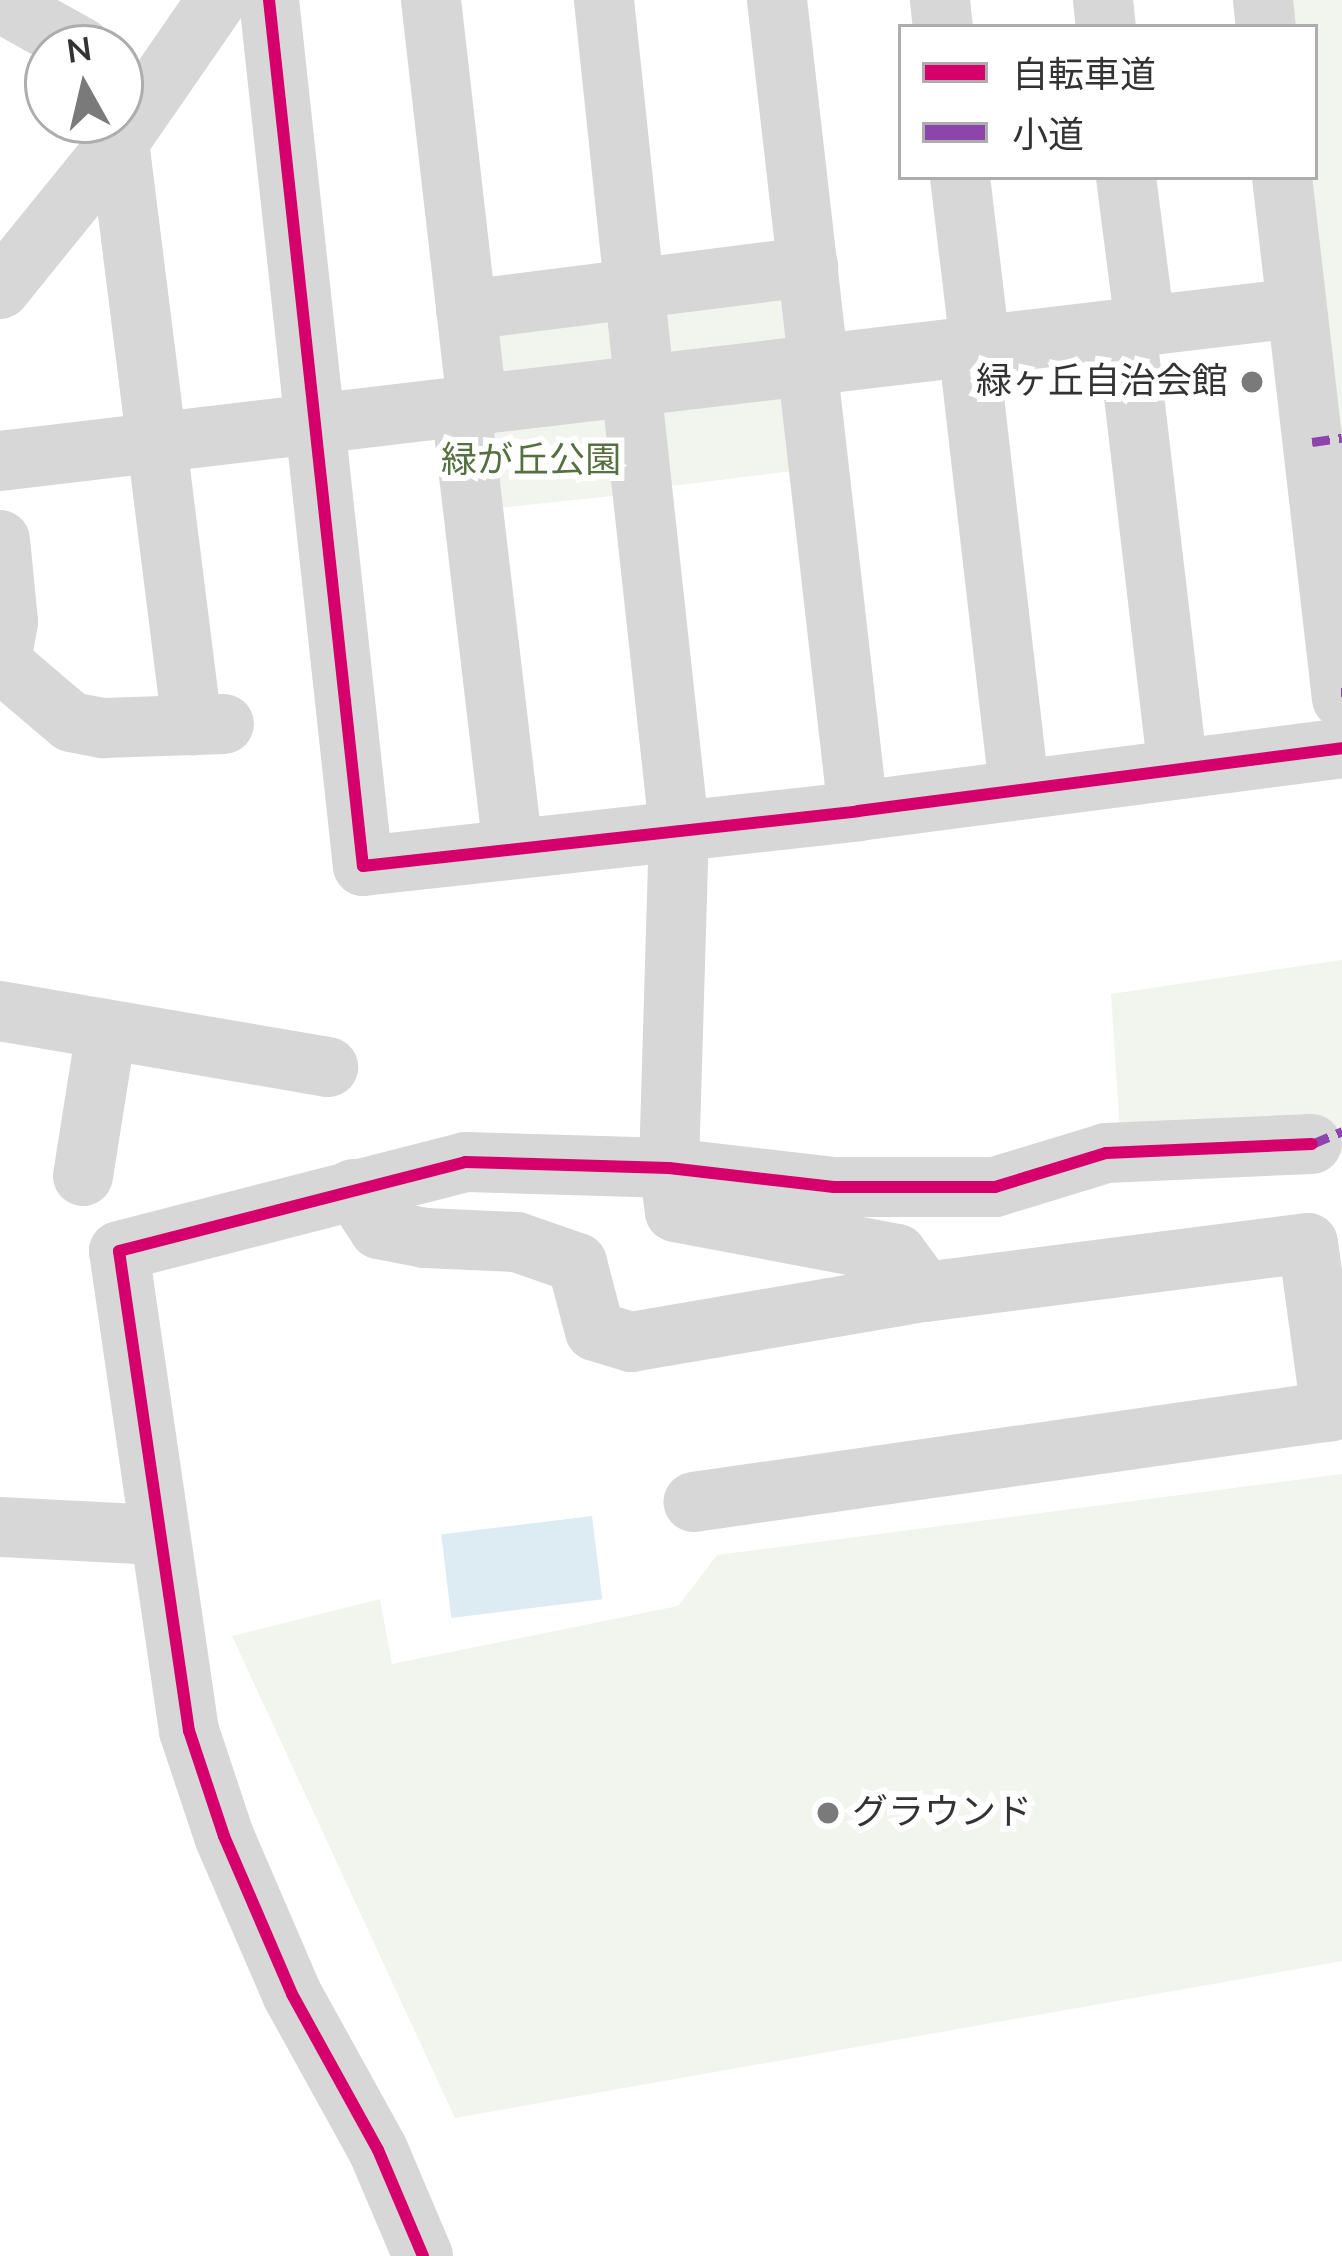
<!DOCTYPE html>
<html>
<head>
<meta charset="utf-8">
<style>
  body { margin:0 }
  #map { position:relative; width:1342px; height:2256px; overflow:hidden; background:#fff; font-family:"Nunito Sans","Noto Sans JP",sans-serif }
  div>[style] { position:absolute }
  .green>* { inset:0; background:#f1f5ed; transform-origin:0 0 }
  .water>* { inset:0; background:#ddebf3; transform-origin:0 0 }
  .minor>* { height:60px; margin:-30px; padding:0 30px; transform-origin:30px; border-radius:30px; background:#d7d7d7 }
  .quiet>* { height:9px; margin-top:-4.5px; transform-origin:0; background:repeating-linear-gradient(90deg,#8e44ad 0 18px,transparent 0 27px) }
  .cycleway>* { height:12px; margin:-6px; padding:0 6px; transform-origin:6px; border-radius:6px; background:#d6006c }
  .dots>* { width:33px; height:33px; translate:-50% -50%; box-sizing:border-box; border:6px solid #fff; border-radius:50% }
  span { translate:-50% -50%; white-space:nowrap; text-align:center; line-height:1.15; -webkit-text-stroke:12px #fff; paint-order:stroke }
  .poi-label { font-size:36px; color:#333 }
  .right { translate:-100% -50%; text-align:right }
  .left { translate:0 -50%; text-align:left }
  .park-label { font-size:36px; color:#56703f }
  .legend { position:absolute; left:898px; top:24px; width:420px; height:156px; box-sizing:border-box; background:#fff; border:3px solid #adadad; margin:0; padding:15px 21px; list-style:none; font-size:36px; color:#333 }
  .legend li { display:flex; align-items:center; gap:24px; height:60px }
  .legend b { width:60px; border:3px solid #adadad }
  .north { position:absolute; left:24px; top:24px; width:120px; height:120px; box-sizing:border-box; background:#fff; border:3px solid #adadad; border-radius:50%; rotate:352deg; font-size:33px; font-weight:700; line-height:48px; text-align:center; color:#333 }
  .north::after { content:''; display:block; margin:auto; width:42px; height:54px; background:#7a7a7a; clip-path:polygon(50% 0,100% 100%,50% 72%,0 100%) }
</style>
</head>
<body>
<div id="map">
  <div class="green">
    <i style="clip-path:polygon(1288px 0,1342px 0,1342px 439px,1310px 177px,1315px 177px,1315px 27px,1291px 27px)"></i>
    <i style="left:793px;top:286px;width:70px;height:143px;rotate:84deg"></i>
    <i style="left:624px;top:302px;width:71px;height:151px;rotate:83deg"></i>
    <i style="left:796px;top:383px;width:87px;height:148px;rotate:83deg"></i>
    <i style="left:626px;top:405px;width:89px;height:155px;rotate:84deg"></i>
    <i style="clip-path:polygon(1342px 960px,1342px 1153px,1120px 1132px,1111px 994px)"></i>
    <i style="clip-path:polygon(1342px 1474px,1342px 1961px,455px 2118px,232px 1636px,380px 1599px,392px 1664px,678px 1606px,717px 1555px)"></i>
  </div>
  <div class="water">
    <i style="left:592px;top:1516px;width:84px;height:152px;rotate:83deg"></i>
  </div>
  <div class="minor">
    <i style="left:269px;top:0;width:871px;rotate:83.81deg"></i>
    <i style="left:363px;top:866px;width:498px;rotate:-6.3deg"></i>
    <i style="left:858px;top:811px;width:488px;rotate:-7.4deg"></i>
    <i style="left:431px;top:0;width:409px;rotate:83.5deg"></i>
    <i style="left:604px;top:0;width:385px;rotate:84deg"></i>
    <i style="left:777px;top:0;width:364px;rotate:83.5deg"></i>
    <i style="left:940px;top:0;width:27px;rotate:84deg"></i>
    <i style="left:1103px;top:0;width:27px;rotate:84deg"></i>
    <i style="left:1263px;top:0;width:27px;rotate:84deg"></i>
    <i style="left:0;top:2px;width:94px;rotate:29.3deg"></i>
    <i style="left:119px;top:142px;width:588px;rotate:82.86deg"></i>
    <i style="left:960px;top:177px;width:169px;rotate:83.2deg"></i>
    <i style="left:1126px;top:177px;width:150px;rotate:82.7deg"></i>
    <i style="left:1282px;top:177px;width:525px;rotate:83.44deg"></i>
    <i style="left:0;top:289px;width:189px;rotate:-51deg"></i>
    <i style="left:119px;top:142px;width:173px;rotate:-55.4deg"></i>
    <i style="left:466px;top:310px;width:345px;rotate:-7.2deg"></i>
    <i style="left:1126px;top:328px;width:444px;rotate:83.3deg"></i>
    <i style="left:968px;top:346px;width:446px;rotate:83.4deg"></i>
    <i style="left:807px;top:364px;width:450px;rotate:83.5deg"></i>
    <i style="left:631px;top:386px;width:446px;rotate:83.8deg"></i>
    <i style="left:679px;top:829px;width:339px;rotate:91.7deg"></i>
    <i style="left:669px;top:1168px;width:44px;rotate:82.2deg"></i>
    <i style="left:675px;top:1212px;width:226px;rotate:10.7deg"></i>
    <i style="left:897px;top:1254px;width:47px;rotate:53.6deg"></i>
    <i style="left:461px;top:407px;width:445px;rotate:83.3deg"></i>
    <i style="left:0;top:461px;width:1305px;rotate:-6.73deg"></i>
    <i style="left:0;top:540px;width:82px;rotate:84.4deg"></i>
    <i style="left:8px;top:622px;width:46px;rotate:100.1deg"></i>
    <i style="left:3px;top:664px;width:89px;rotate:40.5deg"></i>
    <i style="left:71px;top:722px;width:33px;rotate:11deg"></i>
    <i style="left:103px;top:728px;width:121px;rotate:-1.9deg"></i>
    <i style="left:0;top:1011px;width:333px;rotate:9.7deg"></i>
    <i style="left:83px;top:1176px;width:148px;rotate:-81deg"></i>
    <i style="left:353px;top:1189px;width:48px;rotate:57deg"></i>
    <i style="left:379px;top:1229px;width:47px;rotate:11.1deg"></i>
    <i style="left:425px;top:1238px;width:92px;rotate:2.5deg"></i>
    <i style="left:517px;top:1242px;width:64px;rotate:19.3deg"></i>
    <i style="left:577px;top:1263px;width:70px;rotate:75.2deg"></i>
    <i style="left:595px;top:1331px;width:38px;rotate:17deg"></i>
    <i style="left:631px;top:1342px;width:298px;rotate:-9.7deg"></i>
    <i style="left:925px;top:1292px;width:386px;rotate:-7.3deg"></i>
    <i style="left:1308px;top:1243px;width:170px;rotate:82.2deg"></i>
    <i style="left:1331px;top:1411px;width:644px;rotate:171.88deg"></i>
    <i style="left:0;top:1527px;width:158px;rotate:2.9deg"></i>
    <i style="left:423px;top:2256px;width:115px;rotate:-113deg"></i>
    <i style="left:378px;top:2150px;width:178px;rotate:-118.9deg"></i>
    <i style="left:292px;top:1994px;width:172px;rotate:-113.3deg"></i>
    <i style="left:224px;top:1836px;width:111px;rotate:-108.4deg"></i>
    <i style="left:189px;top:1731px;width:485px;rotate:-98.3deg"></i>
    <i style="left:119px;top:1251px;width:357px;rotate:-14.4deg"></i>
    <i style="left:465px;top:1162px;width:204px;rotate:1.7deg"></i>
    <i style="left:669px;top:1168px;width:166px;rotate:6.6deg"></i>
    <i style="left:834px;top:1187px;width:161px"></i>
    <i style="left:995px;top:1187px;width:116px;rotate:-17deg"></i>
    <i style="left:1106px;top:1153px;width:206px;rotate:-2.5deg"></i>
  </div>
  <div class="quiet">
    <i style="left:1312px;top:442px;width:30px;rotate:-8deg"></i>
    <i style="left:1341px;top:692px;width:1px"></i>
    <i style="left:1312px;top:1144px;width:33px;rotate:-23deg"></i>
  </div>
  <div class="cycleway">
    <i style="left:269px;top:0;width:871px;rotate:83.81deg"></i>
    <i style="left:363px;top:866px;width:498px;rotate:-6.3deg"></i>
    <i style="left:858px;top:811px;width:488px;rotate:-7.4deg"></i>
    <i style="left:423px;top:2256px;width:115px;rotate:-113deg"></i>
    <i style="left:378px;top:2150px;width:178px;rotate:-118.9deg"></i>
    <i style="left:292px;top:1994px;width:172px;rotate:-113.3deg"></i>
    <i style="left:224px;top:1836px;width:111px;rotate:-108.4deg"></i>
    <i style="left:189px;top:1731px;width:485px;rotate:-98.3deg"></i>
    <i style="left:119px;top:1251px;width:357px;rotate:-14.4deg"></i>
    <i style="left:465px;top:1162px;width:204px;rotate:1.7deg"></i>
    <i style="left:669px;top:1168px;width:166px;rotate:6.6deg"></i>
    <i style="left:834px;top:1187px;width:161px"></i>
    <i style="left:995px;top:1187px;width:116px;rotate:-17deg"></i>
    <i style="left:1106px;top:1153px;width:206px;rotate:-2.5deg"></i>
  </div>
  <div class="dots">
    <i style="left:1252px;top:382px;background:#7a7a7a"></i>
    <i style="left:828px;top:1813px;background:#7a7a7a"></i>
  </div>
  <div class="poi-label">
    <span class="right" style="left:1228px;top:382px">緑ヶ丘自治会館</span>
    <span class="left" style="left:852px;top:1813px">グラウンド</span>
  </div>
  <div class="park-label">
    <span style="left:531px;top:461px">緑が丘公園</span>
  </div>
  <ul class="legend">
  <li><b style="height:15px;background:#d6006c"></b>自転車道</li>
  <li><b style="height:15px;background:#8e44ad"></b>小道</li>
  </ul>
  <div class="north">N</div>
</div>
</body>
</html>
